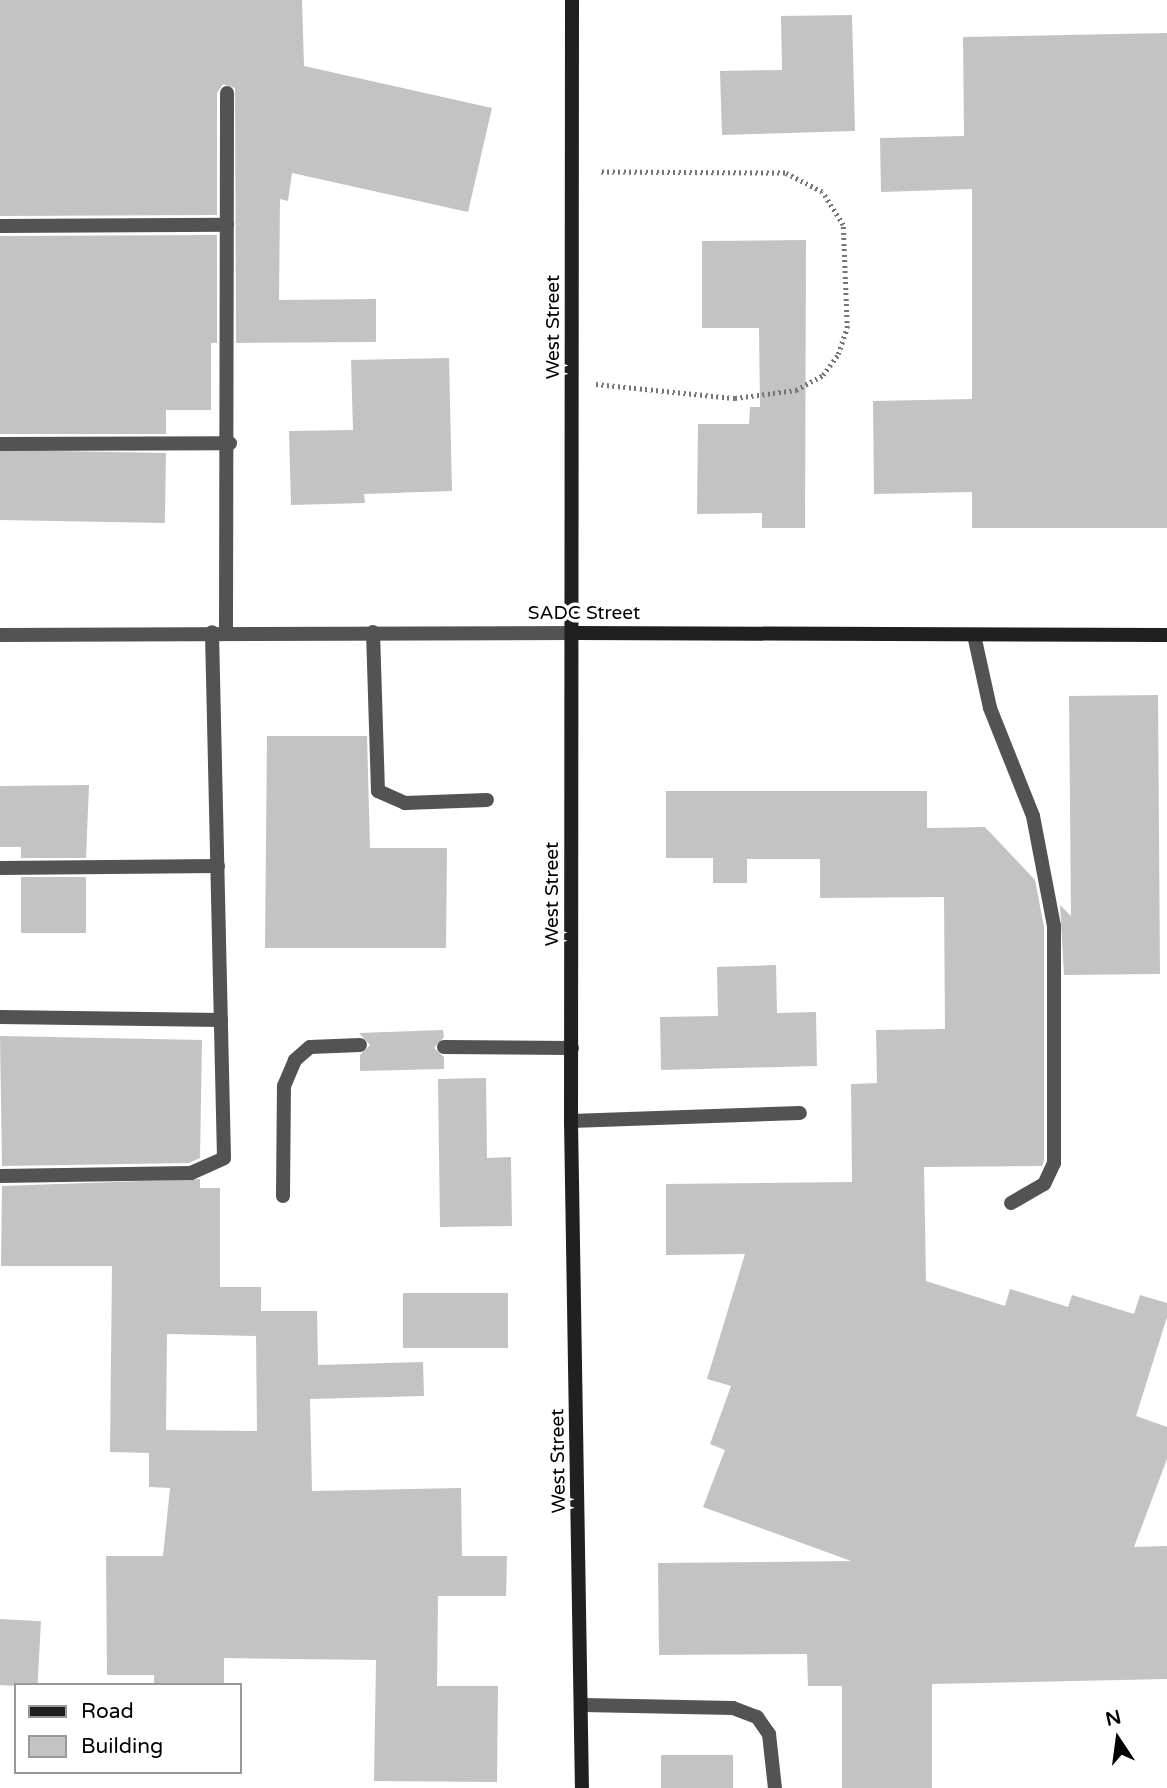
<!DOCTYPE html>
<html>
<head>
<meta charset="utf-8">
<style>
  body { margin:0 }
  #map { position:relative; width:1167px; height:1788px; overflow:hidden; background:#fff; font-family:"Varela Round",sans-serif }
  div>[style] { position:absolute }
  .building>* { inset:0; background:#c3c3c3; transform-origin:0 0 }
  .path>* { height:4.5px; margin-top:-2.25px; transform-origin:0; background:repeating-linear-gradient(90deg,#757575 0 2px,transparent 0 5.5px) }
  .lane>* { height:14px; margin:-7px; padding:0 7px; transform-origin:7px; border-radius:7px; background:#535353 }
  .street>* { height:14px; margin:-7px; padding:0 7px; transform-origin:7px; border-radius:7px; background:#535353 }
  .secondary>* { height:14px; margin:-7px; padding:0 7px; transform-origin:7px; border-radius:7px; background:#202020 }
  span { translate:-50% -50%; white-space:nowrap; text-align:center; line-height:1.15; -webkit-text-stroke:7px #fff; paint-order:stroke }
  .street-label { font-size:19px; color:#000 }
  .legend { position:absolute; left:14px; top:1683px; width:228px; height:91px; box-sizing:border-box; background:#fff; border:2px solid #999; margin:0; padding:9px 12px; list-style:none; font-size:21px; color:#000 }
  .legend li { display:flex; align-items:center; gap:14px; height:35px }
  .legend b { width:35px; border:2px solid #999 }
  .north { position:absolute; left:1083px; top:1704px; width:70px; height:70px; -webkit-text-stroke:5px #fff; paint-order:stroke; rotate:347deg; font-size:19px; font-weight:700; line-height:28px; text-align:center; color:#000 }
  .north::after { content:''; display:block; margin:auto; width:24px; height:32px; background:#000; clip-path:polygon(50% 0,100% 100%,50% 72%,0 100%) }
</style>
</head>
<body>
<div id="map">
  <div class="building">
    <i style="clip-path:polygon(0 0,302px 0,304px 66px,492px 108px,468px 212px,292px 173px,288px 201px,280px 199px,279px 300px,376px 299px,376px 342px,236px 343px,235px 88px,223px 84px,217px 93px,217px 215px,0 216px)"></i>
    <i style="clip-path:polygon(852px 15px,855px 131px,722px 135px,720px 71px,782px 70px,781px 16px)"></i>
    <i style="clip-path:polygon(1167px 33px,1167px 528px,972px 528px,972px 492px,874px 494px,873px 401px,972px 399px,972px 189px,881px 192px,880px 138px,964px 136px,963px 37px)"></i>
    <i style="clip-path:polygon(217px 235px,217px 343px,211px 343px,211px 410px,166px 410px,166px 434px,0 434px,0 236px)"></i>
    <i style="clip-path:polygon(806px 240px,805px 528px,762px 528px,762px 513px,697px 514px,698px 424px,749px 424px,750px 407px,760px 407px,759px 328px,702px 328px,702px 241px)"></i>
    <i style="clip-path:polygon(449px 358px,452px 491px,364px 494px,365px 503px,291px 505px,289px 431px,353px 430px,351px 360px)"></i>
    <i style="left:166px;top:453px;width:70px;height:166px;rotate:91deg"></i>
    <i style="clip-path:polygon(1158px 695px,1160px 974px,1064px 975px,1060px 905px,1071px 916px,1069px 696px)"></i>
    <i style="clip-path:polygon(267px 736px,367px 736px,370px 848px,447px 848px,446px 948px,265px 948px)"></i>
    <i style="clip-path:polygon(89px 785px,86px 858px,21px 858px,21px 847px,0 847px,0 786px)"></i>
    <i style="clip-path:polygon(666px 791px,927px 791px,927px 828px,985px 827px,1035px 880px,1044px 927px,1044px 1161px,1042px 1166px,924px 1167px,926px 1281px,1005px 1306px,1010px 1289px,1068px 1307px,1072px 1295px,1134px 1314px,1140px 1295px,1167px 1303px,1167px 1317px,1136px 1416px,1167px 1427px,1167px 1459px,1134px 1547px,1167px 1546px,1167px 1679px,932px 1684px,932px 1788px,842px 1788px,842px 1686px,808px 1686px,807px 1654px,659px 1655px,658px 1563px,851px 1561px,703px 1507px,725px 1450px,710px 1444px,731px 1386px,707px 1379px,745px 1254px,666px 1255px,666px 1184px,852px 1182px,851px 1084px,877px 1083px,876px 1030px,945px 1029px,944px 897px,820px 898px,820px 859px,747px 859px,747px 883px,713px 883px,713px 858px,666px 858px)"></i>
    <i style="left:21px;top:877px;width:65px;height:56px"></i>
    <i style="clip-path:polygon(776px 965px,777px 1013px,816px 1012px,817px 1066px,661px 1070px,660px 1017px,718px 1016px,717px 967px)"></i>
    <i style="clip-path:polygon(443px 1030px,444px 1037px,434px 1048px,444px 1057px,444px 1069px,360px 1071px,360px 1055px,370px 1045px,359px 1033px)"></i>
    <i style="clip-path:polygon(0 1036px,202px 1040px,200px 1158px,189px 1163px,2px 1166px)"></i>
    <i style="clip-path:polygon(486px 1078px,487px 1158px,511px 1157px,512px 1226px,440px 1227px,438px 1079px)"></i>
    <i style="clip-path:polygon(evenodd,200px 1179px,200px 1188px,220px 1188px,220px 1287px,261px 1287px,261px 1311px,317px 1311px,318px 1365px,423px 1362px,424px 1396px,310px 1399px,312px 1491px,461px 1488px,462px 1556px,507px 1556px,506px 1596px,438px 1596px,437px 1686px,498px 1686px,497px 1782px,374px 1781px,376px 1660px,224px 1658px,224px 1685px,154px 1685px,154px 1675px,107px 1675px,106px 1556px,163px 1556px,170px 1488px,149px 1487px,149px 1453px,110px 1452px,112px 1266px,1px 1266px,2px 1186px,200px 1179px,167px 1334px,256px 1336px,257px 1431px,166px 1430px,167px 1334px)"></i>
    <i style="left:403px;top:1293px;width:105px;height:55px"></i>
    <i style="left:0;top:1619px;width:41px;height:66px;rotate:3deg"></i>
    <i style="left:733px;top:1755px;width:33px;height:72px;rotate:90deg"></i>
  </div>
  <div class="path">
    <i style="left:596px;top:384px;width:140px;rotate:5.8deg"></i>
    <i style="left:735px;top:398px;width:62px;rotate:-7.5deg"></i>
    <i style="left:796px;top:390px;width:31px;rotate:-29deg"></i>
    <i style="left:823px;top:375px;width:26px;rotate:-54deg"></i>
    <i style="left:838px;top:354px;width:28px;rotate:-71deg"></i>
    <i style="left:847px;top:328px;width:103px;rotate:-92.2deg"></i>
    <i style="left:843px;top:225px;width:39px;rotate:-122deg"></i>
    <i style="left:822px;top:192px;width:42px;rotate:-152.8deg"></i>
    <i style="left:785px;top:173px;width:187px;rotate:-179.7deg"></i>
  </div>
  <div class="lane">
    <i style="left:373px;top:632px;width:159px;rotate:88.2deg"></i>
    <i style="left:378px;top:791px;width:30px;rotate:24deg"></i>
    <i style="left:405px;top:803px;width:82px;rotate:-2.1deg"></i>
    <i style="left:974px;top:635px;width:75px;rotate:77.6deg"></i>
    <i style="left:990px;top:708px;width:116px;rotate:68.3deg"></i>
    <i style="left:1033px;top:816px;width:112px;rotate:79.2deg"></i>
    <i style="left:1054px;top:926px;width:237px;rotate:90deg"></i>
    <i style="left:1054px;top:1163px;width:23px;rotate:115deg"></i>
    <i style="left:1044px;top:1184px;width:38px;rotate:150deg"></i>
    <i style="left:444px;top:1047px;width:128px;rotate:0.4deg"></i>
    <i style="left:571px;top:1121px;width:229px;rotate:-2deg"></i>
    <i style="left:283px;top:1196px;width:110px;rotate:-89.5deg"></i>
    <i style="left:284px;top:1086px;width:28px;rotate:-67deg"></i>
    <i style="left:295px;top:1060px;width:20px;rotate:-41deg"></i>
    <i style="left:310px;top:1047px;width:50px;rotate:-2.3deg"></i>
    <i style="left:583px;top:1705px;width:150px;rotate:1.1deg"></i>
    <i style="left:733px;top:1708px;width:26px;rotate:21deg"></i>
    <i style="left:757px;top:1717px;width:21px;rotate:55deg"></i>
    <i style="left:769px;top:1734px;width:54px;rotate:83.7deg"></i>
  </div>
  <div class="street">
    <i style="left:0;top:226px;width:227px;rotate:-0.3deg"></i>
    <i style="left:0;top:444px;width:230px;rotate:-0.2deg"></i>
    <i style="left:226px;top:631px;width:538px;rotate:-89.89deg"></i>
    <i style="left:0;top:635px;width:574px;rotate:-0.2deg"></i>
    <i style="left:0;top:868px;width:218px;rotate:-0.5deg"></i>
    <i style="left:0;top:1017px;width:221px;rotate:0.8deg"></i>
    <i style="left:0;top:1176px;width:191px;rotate:-0.9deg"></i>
    <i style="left:191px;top:1173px;width:36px;rotate:-24deg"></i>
    <i style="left:224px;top:1158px;width:526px;rotate:-91.31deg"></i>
  </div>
  <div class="secondary">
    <i style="left:572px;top:0;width:1121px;rotate:90.05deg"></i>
    <i style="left:571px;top:1121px;width:667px;rotate:89.06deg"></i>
    <i style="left:574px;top:633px;width:593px;rotate:0.19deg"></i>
  </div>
  <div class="street-label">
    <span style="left:554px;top:327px;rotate:-90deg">West Street</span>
    <span style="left:584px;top:614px">SADC Street</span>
    <span style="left:553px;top:894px;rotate:-90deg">West Street</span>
    <span style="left:559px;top:1461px;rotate:-91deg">West Street</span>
  </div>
  <ul class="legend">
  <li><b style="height:9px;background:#202020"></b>Road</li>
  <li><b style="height:19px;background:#c3c3c3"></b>Building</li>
  </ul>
  <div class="north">N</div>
</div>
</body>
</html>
